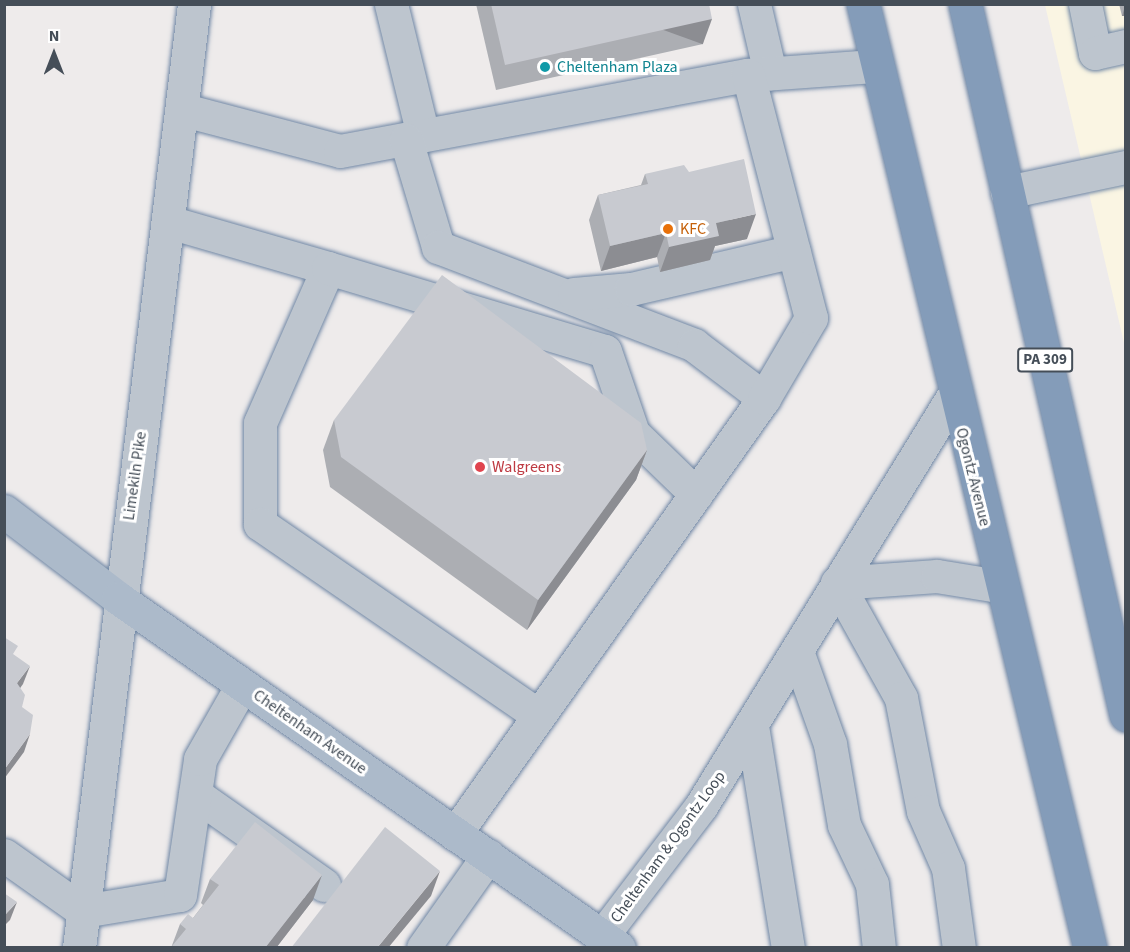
<!DOCTYPE html>
<html>
<head>
<meta charset="utf-8">
<style>
  body { margin:0 }
  #map { position:relative; width:1130px; height:952px; overflow:hidden; background:#eeebeb; font-family:"Source Sans 3",sans-serif }
  div>[style] { position:absolute }
  .commercial>* { inset:0; background:#faf5e3 }
  .roads { filter:drop-shadow(0 0 2px #7087a5) drop-shadow(0 0 2px #7087a5) }
  .minor>* { height:33px; margin:-16.5px; padding:0 16.5px; transform-origin:16.5px; border-radius:16.5px; background:#bdc5ce }
  .major>* { height:33px; margin:-16.5px; padding:0 16.5px; transform-origin:16.5px; border-radius:16.5px; background:#acbaca }
  .highway>* { height:33px; margin:-16.5px; padding:0 16.5px; transform-origin:16.5px; border-radius:16.5px; background:#849cb9 }
  .wall>* { inset:0; background:#acaeb3 }
  .shaded-wall>* { inset:0; background:#8c8d92; transform-origin:0 0 }
  .building>* { inset:0; background:#c8cad0 }
  .dots>* { width:16px; height:16px; translate:-50% -50%; box-sizing:border-box; border:3px solid #fff; border-radius:50% }
  span { translate:-50% -50%; white-space:nowrap; text-align:center; line-height:1.15; -webkit-text-stroke:6px #fff; paint-order:stroke }
  .shield-label span { padding:2px 4px; background:#fff; border:2px solid; border-radius:4px; -webkit-text-stroke-width:0 }
  .shield-label { font-size:15px; color:#454e58; font-weight:700 }
  .culture-label { font-size:16px; color:#0d838f }
  .left { translate:0 -50%; text-align:left }
  .food-label { font-size:16px; color:#c56008 }
  .health-label { font-size:16px; color:#be3a42 }
  .street-label { font-size:16px; color:#454e58 }
  .frame { position:absolute; inset:0; border:6px solid #454e58; pointer-events:none }
  .north { position:absolute; left:24px; top:24px; width:60px; height:60px; -webkit-text-stroke:4px #fff; paint-order:stroke; rotate:0deg; font-size:16px; font-weight:700; line-height:24px; text-align:center; color:#454e58 }
  .north::after { content:''; display:block; margin:auto; width:21px; height:27px; background:#454e58; clip-path:polygon(50% 0,100% 100%,50% 72%,0 100%) }
</style>
</head>
<body>
<div id="map">
  <div class="commercial">
    <i style="clip-path:polygon(1045px 5px,1125px 5px,1125px 347px)"></i>
  </div>
  <div class="roads">
    <div class="minor">
      <i style="left:391px;top:4px;width:135px;rotate:76.3deg"></i>
      <i style="left:754px;top:4px;width:71px;rotate:76.9deg"></i>
      <i style="left:1085px;top:4px;width:50px;rotate:78.5deg"></i>
      <i style="left:1095px;top:53px;width:32px;rotate:-13deg"></i>
      <i style="left:184px;top:110px;width:161px;rotate:14.7deg"></i>
      <i style="left:340px;top:151px;width:415px;rotate:-10.6deg"></i>
      <i style="left:748px;top:75px;width:127px;rotate:-4.1deg"></i>
      <i style="left:406px;top:140px;width:112px;rotate:73.3deg"></i>
      <i style="left:438px;top:247px;width:274px;rotate:20.9deg"></i>
      <i style="left:694px;top:345px;width:88px;rotate:37.1deg"></i>
      <i style="left:1007px;top:192px;width:122px;rotate:-11.9deg"></i>
      <i style="left:169px;top:222px;width:166px;rotate:16.1deg"></i>
      <i style="left:328px;top:268px;width:169px;rotate:113.7deg"></i>
      <i style="left:260px;top:423px;width:101px;rotate:90deg"></i>
      <i style="left:260px;top:524px;width:337px;rotate:34.5deg"></i>
      <i style="left:328px;top:268px;width:289px;rotate:16.7deg"></i>
      <i style="left:605px;top:351px;width:87px;rotate:71.1deg"></i>
      <i style="left:633px;top:433px;width:88px;rotate:44.1deg"></i>
      <i style="left:574px;top:294px;width:57px;rotate:-5deg"></i>
      <i style="left:631px;top:289px;width:167px;rotate:-13.1deg"></i>
      <i style="left:837px;top:583px;width:132px;rotate:60.9deg"></i>
      <i style="left:901px;top:698px;width:115px;rotate:79deg"></i>
      <i style="left:923px;top:811px;width:62px;rotate:66.3deg"></i>
      <i style="left:948px;top:868px;width:81px;rotate:82.2deg"></i>
      <i style="left:837px;top:583px;width:100px;rotate:-4deg"></i>
      <i style="left:937px;top:576px;width:63px;rotate:9.2deg"></i>
      <i style="left:798px;top:654px;width:96px;rotate:70.4deg"></i>
      <i style="left:830px;top:744px;width:82px;rotate:80.2deg"></i>
      <i style="left:844px;top:825px;width:65px;rotate:64.6deg"></i>
      <i style="left:872px;top:884px;width:64px;rotate:83.8deg"></i>
      <i style="left:752px;top:726px;width:225px;rotate:80.8deg"></i>
      <i style="left:195px;top:794px;width:158px;rotate:35.2deg"></i>
      <i style="left:455px;top:834px;width:534px;rotate:-54.67deg"></i>
      <i style="left:764px;top:398px;width:93px;rotate:-59.6deg"></i>
      <i style="left:811px;top:318px;width:251px;rotate:-104.5deg"></i>
      <i style="left:4px;top:855px;width:97px;rotate:35.3deg"></i>
      <i style="left:83px;top:911px;width:98px;rotate:-9.4deg"></i>
      <i style="left:180px;top:895px;width:137px;rotate:-81.6deg"></i>
      <i style="left:200px;top:759px;width:85px;rotate:-60.4deg"></i>
      <i style="left:602px;top:936px;width:163px;rotate:-52.7deg"></i>
      <i style="left:701px;top:806px;width:481px;rotate:-58.4deg"></i>
      <i style="left:79px;top:948px;width:951px;rotate:-83.05deg"></i>
      <i style="left:423px;top:948px;width:113px;rotate:-54.8deg"></i>
    </div>
    <div class="major">
      <i style="left:4px;top:511px;width:143px;rotate:37.3deg"></i>
      <i style="left:118px;top:598px;width:611px;rotate:34.94deg"></i>
    </div>
    <div class="highway">
      <i style="left:863px;top:4px;width:971px;rotate:76.48deg"></i>
      <i style="left:965px;top:4px;width:729px;rotate:77.24deg"></i>
    </div>
  </div>
  <div class="wall">
    <i style="clip-path:polygon(476px 4px,709px 4px,703px 44px,496px 90px)"></i>
    <i style="clip-path:polygon(1119px 4px,1125px 4px,1125px 16px,1122px 16px)"></i>
    <i style="clip-path:polygon(689px 172px,747px 239px,715px 246px,710px 260px,660px 272px,657px 257px,601px 271px,589px 220px,598px 195px,641px 185px,645px 174px)"></i>
    <i style="clip-path:polygon(334px 420px,647px 450px,636px 480px,527px 630px,330px 487px,323px 450px)"></i>
    <i style="clip-path:polygon(210px 879px,313px 900px,276px 948px,171px 948px,180px 924px,193px 918px,203px 905px,201px 903px)"></i>
  </div>
  <div class="shaded-wall">
    <i style="clip-path:polygon(1125px 6px,1125px 16px,1122px 16px)"></i>
    <i style="left:712px;top:19px;width:27px;height:212px;rotate:110deg"></i>
    <i style="clip-path:polygon(756px 214px,747px 239px,715px 246px,710px 260px,660px 272px,669px 247px,716px 223px)"></i>
    <i style="clip-path:polygon(666px 233px,657px 257px,601px 271px,610px 246px)"></i>
    <i style="clip-path:polygon(647px 450px,636px 480px,527px 630px,538px 600px)"></i>
    <i style="clip-path:polygon(30px 666px,23px 684px,11px 701px,17px 683px)"></i>
    <i style="clip-path:polygon(30px 734px,24px 752px,4px 779px,4px 770px)"></i>
    <i style="clip-path:polygon(440px 871px,431px 896px,388px 948px,377px 948px)"></i>
    <i style="clip-path:polygon(322px 875px,313px 900px,276px 948px,265px 948px)"></i>
    <i style="clip-path:polygon(17px 902px,10px 920px,4px 926px,4px 916px)"></i>
  </div>
  <div class="building">
    <i style="clip-path:polygon(491px 4px,709px 4px,712px 19px,505px 65px)"></i>
    <i style="clip-path:polygon(744px 159px,756px 214px,716px 223px,719px 236px,669px 247px,666px 233px,610px 246px,598px 195px,648px 184px,645px 174px,684px 165px,689px 172px)"></i>
    <i style="clip-path:polygon(442px 275px,641px 423px,647px 450px,538px 600px,341px 457px,334px 420px)"></i>
    <i style="clip-path:polygon(4px 637px,18px 646px,13px 654px,30px 666px,17px 683px,25px 695px,22px 707px,33px 715px,30px 734px,4px 770px)"></i>
    <i style="clip-path:polygon(255px 822px,322px 875px,265px 948px,173px 948px,172px 946px,186px 929px,180px 924px,188px 914px,193px 918px,219px 885px,210px 879px)"></i>
    <i style="clip-path:polygon(385px 827px,440px 871px,377px 948px,291px 948px)"></i>
    <i style="clip-path:polygon(4px 893px,17px 902px,4px 916px)"></i>
  </div>
  <div class="dots">
    <i style="left:545px;top:67px;background:#0f9aa8"></i>
    <i style="left:668px;top:229px;background:#e8710a"></i>
    <i style="left:480px;top:467px;background:#e0444e"></i>
  </div>
  <div class="shield-label">
    <span style="left:1045px;top:360px">PA 309</span>
  </div>
  <div class="culture-label">
    <span class="left" style="left:557px;top:67px">Cheltenham Plaza</span>
  </div>
  <div class="food-label">
    <span class="left" style="left:680px;top:229px">KFC</span>
  </div>
  <div class="health-label">
    <span class="left" style="left:492px;top:467px">Walgreens</span>
  </div>
  <div class="street-label">
    <span style="left:135px;top:476px;rotate:-82deg">Limekiln Pike</span>
    <span style="left:973px;top:477px;rotate:76deg">Ogontz Avenue</span>
    <span style="left:310px;top:732px;rotate:35deg">Cheltenham Avenue</span>
    <span style="left:668px;top:847px;rotate:-54deg">Cheltenham &amp; Ogontz Loop</span>
  </div>
  <div class="frame"></div>
  <div class="north">N</div>
</div>
</body>
</html>
